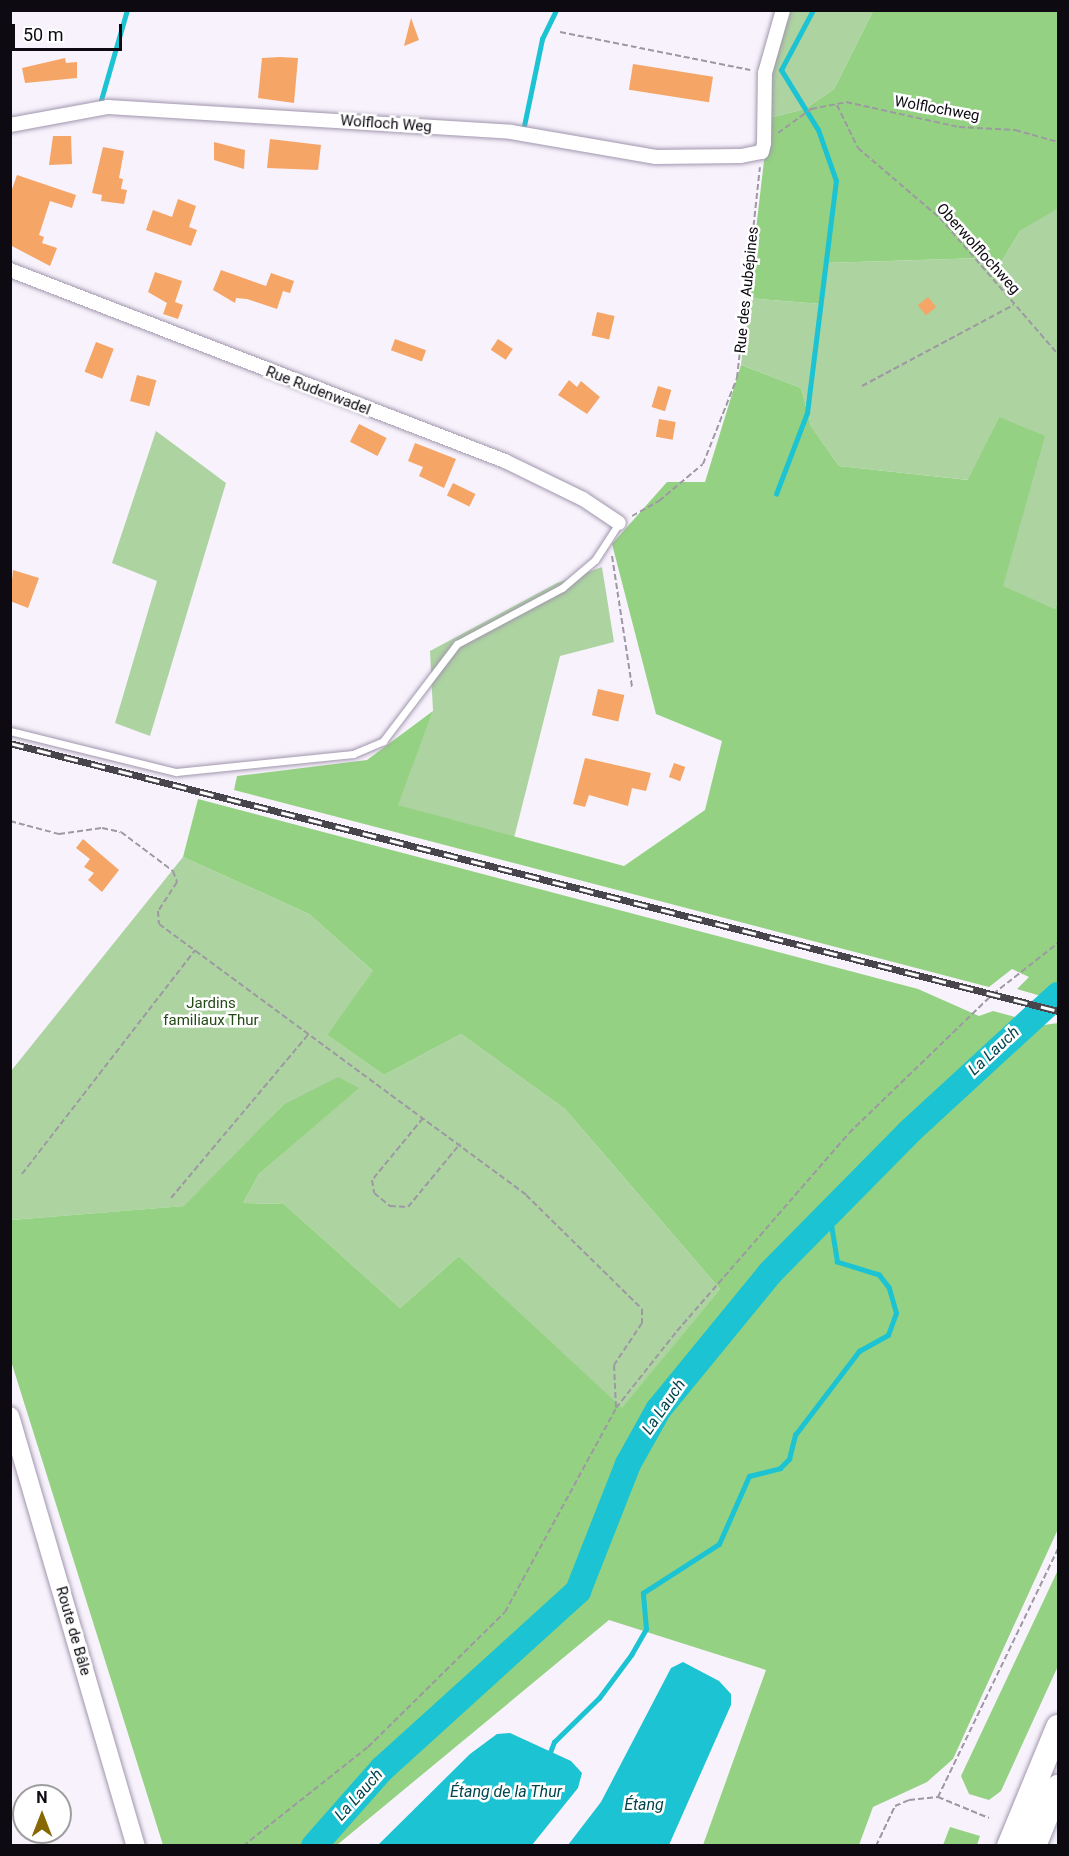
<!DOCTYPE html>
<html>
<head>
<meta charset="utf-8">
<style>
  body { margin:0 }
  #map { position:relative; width:1069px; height:1856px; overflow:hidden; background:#f7f2fc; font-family:Roboto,sans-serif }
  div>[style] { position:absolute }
  .green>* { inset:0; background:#add3a1 }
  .forest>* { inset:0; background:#95d182 }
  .water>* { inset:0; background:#1cc3d2 }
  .stream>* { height:4.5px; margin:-2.25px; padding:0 2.25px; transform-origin:2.25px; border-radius:2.25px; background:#1cc3d2 }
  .river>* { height:26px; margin:-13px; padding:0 13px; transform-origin:13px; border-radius:13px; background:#1cc3d2 }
  .building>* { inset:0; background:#f5a566; transform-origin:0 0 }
  .path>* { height:2px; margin-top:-1px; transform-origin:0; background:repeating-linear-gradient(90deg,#9d98a2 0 6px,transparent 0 9px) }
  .roads { filter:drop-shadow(0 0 2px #a196ad) drop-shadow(0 0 2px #a196ad) }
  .service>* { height:7px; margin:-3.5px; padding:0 3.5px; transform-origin:3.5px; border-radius:3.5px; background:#fff }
  .minor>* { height:14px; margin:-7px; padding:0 7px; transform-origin:7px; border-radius:7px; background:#fff }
  .secondary>* { height:18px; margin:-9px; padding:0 9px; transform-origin:9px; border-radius:9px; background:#fff }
  .motorway>* { height:24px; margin:-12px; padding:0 12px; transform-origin:12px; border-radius:12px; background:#fff }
  .rail>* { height:7px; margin-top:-3.5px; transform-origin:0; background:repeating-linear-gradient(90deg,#fff 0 14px,#48444c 0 28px); box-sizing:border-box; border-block:2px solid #48444c }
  span { translate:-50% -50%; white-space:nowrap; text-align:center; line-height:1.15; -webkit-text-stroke:5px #fff; paint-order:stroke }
  .street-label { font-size:15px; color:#0e0a12 }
  .park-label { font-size:15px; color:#234a15 }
  .water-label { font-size:16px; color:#00464c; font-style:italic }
  .frame { position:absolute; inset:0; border:12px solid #0e0a12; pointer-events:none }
  .north { position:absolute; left:12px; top:1784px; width:60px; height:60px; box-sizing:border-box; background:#fff; border:2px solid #9f9da0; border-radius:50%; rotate:0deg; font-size:16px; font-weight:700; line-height:24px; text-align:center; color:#0e0a12 }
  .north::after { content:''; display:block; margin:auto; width:21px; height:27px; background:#876803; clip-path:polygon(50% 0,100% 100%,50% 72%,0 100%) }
  .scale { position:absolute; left:12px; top:24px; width:110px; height:27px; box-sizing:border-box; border:3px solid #0e0a12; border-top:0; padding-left:8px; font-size:18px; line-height:21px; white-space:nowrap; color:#0e0a12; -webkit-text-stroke:4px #fff; paint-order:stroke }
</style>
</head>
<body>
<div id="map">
  <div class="green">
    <i style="clip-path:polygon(791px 11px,873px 11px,834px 89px,805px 109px,769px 118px,772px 67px)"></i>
    <i style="clip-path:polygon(1057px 207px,1058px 600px,1055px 609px,1003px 587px,999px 417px,969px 480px,839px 466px,811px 426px,801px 388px,741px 365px,748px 298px,821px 304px,824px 263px,984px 258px,996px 271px,1020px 231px)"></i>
    <i style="clip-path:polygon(156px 431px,226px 483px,150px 736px,115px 723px,157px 581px,112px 563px)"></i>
    <i style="clip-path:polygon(602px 567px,614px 642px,560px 656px,514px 838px,397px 805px,433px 711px,430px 651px,557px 583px)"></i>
    <i style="clip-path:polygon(183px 857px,309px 914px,374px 972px,327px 1035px,384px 1075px,461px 1034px,565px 1109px,720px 1289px,622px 1409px,459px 1256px,400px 1308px,284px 1204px,243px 1203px,259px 1174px,358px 1088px,283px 1105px,185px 1206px,11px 1220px,11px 1071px)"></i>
  </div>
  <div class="forest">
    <i style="clip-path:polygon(873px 11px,1058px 11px,1058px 208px,1020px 231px,996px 271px,983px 258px,824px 263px,821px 304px,748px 298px,769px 118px,805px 109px,834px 89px)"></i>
    <i style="clip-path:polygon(741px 365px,801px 388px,811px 426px,839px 466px,968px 480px,999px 417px,1045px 436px,1003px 586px,1055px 609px,1058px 600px,1058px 1001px,1017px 989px,1029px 977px,1012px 969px,989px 987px,234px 790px,237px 776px,367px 760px,433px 711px,398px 805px,624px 866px,705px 810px,722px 741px,656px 714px,612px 544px,667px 482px,705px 482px)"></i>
    <i style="clip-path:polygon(198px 799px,918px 989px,979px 1016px,993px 1011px,1044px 1025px,1058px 1023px,1058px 1529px,953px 1759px,927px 1782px,873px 1807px,859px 1845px,703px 1845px,766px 1670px,609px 1620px,337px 1845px,163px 1845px,11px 1361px,11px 1220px,184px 1206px,283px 1105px,338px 1077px,359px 1088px,259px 1174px,243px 1203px,284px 1204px,400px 1308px,459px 1256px,622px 1408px,720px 1289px,565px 1109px,461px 1034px,384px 1075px,327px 1035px,373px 971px,309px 914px,183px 857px)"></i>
    <i style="clip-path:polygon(1058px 1570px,1058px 1666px,1001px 1791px,989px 1800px,969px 1794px,961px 1776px)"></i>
    <i style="clip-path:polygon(950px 1827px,980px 1836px,977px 1845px,943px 1845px)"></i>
  </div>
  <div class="water">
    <i style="clip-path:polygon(683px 1662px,719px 1681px,731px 1694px,731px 1705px,669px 1845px,568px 1845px,601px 1802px,671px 1668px)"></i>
    <i style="clip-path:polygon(510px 1733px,571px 1761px,582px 1773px,578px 1788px,532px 1845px,378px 1845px,470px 1754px,497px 1734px)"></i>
  </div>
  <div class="stream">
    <i style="left:101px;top:100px;width:94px;rotate:-73.9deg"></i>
    <i style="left:524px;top:126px;width:89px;rotate:-78.3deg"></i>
    <i style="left:542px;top:39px;width:32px;rotate:-64deg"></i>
    <i style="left:776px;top:494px;width:87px;rotate:-69.1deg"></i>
    <i style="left:807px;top:413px;width:234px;rotate:-82.9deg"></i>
    <i style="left:836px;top:181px;width:54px;rotate:-109.4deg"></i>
    <i style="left:818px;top:130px;width:70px;rotate:-121.7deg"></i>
    <i style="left:781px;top:70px;width:68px;rotate:-61.9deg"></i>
    <i style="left:549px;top:1755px;width:14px;rotate:-69deg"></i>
    <i style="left:554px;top:1742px;width:63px;rotate:-44.4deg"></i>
    <i style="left:599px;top:1698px;width:54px;rotate:-53.3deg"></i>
    <i style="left:631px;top:1655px;width:30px;rotate:-60deg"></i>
    <i style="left:646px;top:1629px;width:36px;rotate:-95deg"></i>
    <i style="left:643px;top:1593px;width:90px;rotate:-32.8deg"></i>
    <i style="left:719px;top:1544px;width:74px;rotate:-66.2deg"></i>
    <i style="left:749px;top:1476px;width:32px;rotate:-14deg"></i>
    <i style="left:780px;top:1468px;width:13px;rotate:-45deg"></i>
    <i style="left:789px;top:1459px;width:25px;rotate:-76deg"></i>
    <i style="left:795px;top:1435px;width:106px;rotate:-52.7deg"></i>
    <i style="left:859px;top:1351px;width:33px;rotate:-29deg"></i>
    <i style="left:888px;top:1335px;width:23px;rotate:-70deg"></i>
    <i style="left:896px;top:1313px;width:26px;rotate:-106deg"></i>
    <i style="left:889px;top:1288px;width:16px;rotate:-128deg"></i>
    <i style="left:879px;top:1275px;width:44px;rotate:-162.8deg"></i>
    <i style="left:837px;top:1262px;width:51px;rotate:-99.1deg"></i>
  </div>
  <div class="river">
    <i style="left:314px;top:1846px;width:103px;rotate:-48.6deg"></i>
    <i style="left:382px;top:1769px;width:265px;rotate:-42.2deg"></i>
    <i style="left:578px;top:1591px;width:136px;rotate:-68.5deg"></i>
    <i style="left:628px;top:1464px;width:62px;rotate:-60.9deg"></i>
    <i style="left:658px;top:1410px;width:177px;rotate:-50.7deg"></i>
    <i style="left:770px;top:1273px;width:199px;rotate:-45.4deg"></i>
    <i style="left:910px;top:1131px;width:201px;rotate:-42.6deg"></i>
  </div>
  <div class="building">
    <i style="clip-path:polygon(411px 18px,419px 40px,404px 46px)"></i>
    <i style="clip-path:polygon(280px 57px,298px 58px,294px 103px,258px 98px,262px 58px)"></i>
    <i style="clip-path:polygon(65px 58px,66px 63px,77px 62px,77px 78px,25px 83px,22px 68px)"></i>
    <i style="left:633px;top:64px;width:81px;height:26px;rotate:9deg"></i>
    <i style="clip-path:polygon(53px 136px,71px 136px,72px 164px,49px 165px)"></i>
    <i style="clip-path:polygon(270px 139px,321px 145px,318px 170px,267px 168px)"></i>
    <i style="clip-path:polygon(214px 142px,245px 150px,244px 169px,214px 160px)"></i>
    <i style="clip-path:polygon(103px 147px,124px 151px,119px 178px,123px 179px,121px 189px,127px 190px,124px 204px,101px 201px,102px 195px,92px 193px)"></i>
    <i style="clip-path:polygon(17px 175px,76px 195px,72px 208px,50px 201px,39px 235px,44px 237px,42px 243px,57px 248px,50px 266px,10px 245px,10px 195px)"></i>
    <i style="clip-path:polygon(178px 199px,196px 206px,189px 227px,197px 230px,191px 246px,146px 230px,153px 210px,172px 217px)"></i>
    <i style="clip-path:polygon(221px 270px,266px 286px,271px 273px,294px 281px,290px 293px,283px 291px,277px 309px,247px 299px,236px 298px,235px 303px,213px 290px)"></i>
    <i style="clip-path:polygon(155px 272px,182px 281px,175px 302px,183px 305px,178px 319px,163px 314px,167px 303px,148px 292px)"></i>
    <i style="left:928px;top:297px;width:13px;height:13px;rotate:51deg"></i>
    <i style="left:597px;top:312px;width:18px;height:24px;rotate:13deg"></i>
    <i style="left:395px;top:339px;width:33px;height:12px;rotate:20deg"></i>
    <i style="left:498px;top:339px;width:18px;height:13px;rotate:34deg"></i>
    <i style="left:96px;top:342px;width:19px;height:32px;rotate:21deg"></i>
    <i style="left:137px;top:375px;width:20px;height:27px;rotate:15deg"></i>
    <i style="clip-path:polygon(569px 380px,577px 387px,581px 381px,600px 397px,587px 414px,558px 395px)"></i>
    <i style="left:658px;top:386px;width:14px;height:22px;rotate:17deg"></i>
    <i style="left:659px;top:419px;width:17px;height:18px;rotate:10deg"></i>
    <i style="left:359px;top:424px;width:31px;height:20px;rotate:27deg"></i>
    <i style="clip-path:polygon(415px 443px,456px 459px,444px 488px,419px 476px,423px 467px,408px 461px)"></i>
    <i style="left:453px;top:483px;width:25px;height:14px;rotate:26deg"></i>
    <i style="clip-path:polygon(13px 570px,39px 578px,28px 608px,10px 601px)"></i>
    <i style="left:598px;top:689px;width:27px;height:27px;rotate:13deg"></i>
    <i style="clip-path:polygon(585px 758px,651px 773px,646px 791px,632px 788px,628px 806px,589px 795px,585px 807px,573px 804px)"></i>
    <i style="left:674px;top:763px;width:12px;height:15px;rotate:20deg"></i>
    <i style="clip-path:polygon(83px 839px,119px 870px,102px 892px,88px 880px,94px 873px,84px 867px,90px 859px,76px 848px)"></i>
  </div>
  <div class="path">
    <i style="left:560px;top:32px;width:194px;rotate:11.3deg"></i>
    <i style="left:837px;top:105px;width:48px;rotate:64deg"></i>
    <i style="left:858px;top:148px;width:108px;rotate:40.5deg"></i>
    <i style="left:940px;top:218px;width:180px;rotate:49.1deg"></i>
    <i style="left:778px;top:133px;width:41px;rotate:-36deg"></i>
    <i style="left:811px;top:109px;width:36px;rotate:-11deg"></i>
    <i style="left:846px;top:102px;width:116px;rotate:12.5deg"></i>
    <i style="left:959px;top:127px;width:56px;rotate:3.1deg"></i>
    <i style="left:1015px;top:130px;width:45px;rotate:15.6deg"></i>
    <i style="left:862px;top:386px;width:172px;rotate:-28.1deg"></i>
    <i style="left:632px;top:516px;width:31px;rotate:-29deg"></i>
    <i style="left:659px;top:501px;width:57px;rotate:-40.1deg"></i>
    <i style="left:703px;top:464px;width:92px;rotate:-68.4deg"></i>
    <i style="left:737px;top:378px;width:212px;rotate:-83.8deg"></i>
    <i style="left:612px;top:556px;width:133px;rotate:81.3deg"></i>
    <i style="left:10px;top:821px;width:51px;rotate:14.9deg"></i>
    <i style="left:59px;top:834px;width:43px;rotate:-7.9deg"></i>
    <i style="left:102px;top:828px;width:19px;rotate:12deg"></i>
    <i style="left:121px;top:832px;width:65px;rotate:36.9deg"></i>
    <i style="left:173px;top:871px;width:12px;rotate:70deg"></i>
    <i style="left:177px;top:882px;width:35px;rotate:123deg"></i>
    <i style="left:158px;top:911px;width:13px;rotate:86deg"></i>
    <i style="left:159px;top:924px;width:456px;rotate:36.4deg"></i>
    <i style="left:526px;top:1195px;width:163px;rotate:44.5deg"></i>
    <i style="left:642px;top:1309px;width:14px;rotate:90deg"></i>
    <i style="left:642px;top:1323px;width:50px;rotate:123.7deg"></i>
    <i style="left:614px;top:1365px;width:42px;rotate:87.3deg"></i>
    <i style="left:423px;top:1118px;width:80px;rotate:129.4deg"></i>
    <i style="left:372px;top:1180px;width:13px;rotate:81deg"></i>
    <i style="left:374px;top:1193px;width:21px;rotate:39deg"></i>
    <i style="left:390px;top:1206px;width:18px;rotate:3deg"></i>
    <i style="left:408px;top:1207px;width:82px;rotate:-50.5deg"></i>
    <i style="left:22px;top:1174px;width:283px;rotate:-52.3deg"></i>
    <i style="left:171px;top:1198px;width:213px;rotate:-50deg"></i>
    <i style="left:938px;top:1797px;width:276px;rotate:-64.2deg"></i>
    <i style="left:243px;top:1846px;width:159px;rotate:-38.4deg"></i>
    <i style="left:368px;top:1747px;width:192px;rotate:-44.6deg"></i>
    <i style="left:505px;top:1612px;width:232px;rotate:-61.4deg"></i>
    <i style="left:616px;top:1408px;width:98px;rotate:-51.6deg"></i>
    <i style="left:677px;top:1331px;width:262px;rotate:-49deg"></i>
    <i style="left:849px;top:1133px;width:200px;rotate:-44deg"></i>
    <i style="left:993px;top:994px;width:83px;rotate:-38.1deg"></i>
    <i style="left:876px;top:1846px;width:44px;rotate:-64.6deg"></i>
    <i style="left:895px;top:1806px;width:15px;rotate:-23deg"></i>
    <i style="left:909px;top:1800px;width:29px;rotate:-6deg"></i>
    <i style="left:938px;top:1797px;width:55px;rotate:22.4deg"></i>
  </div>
  <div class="roads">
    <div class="service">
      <i style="left:10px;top:731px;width:171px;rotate:13.9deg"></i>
      <i style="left:176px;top:772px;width:178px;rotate:-5.8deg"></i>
      <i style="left:353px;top:754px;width:33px;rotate:-23deg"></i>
      <i style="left:383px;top:741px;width:122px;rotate:-52.7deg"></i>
      <i style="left:457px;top:644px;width:119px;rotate:-28.1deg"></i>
      <i style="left:562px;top:588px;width:43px;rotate:-40.3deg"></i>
      <i style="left:595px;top:560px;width:44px;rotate:-57deg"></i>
    </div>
    <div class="minor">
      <i style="left:10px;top:125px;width:100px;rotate:-10.4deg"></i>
      <i style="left:108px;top:107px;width:404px;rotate:3.5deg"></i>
      <i style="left:511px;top:132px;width:147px;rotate:9.8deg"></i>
      <i style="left:656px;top:157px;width:85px;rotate:-0.7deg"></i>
      <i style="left:741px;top:156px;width:21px;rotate:-11deg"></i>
      <i style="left:762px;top:152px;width:9px;rotate:-77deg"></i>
      <i style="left:764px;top:143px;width:70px;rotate:-89.2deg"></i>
      <i style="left:765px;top:73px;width:66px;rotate:-74.1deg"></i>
      <i style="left:10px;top:270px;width:531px;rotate:21.1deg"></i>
      <i style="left:505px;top:461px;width:87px;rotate:26deg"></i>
      <i style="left:583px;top:499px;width:43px;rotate:33.7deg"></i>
    </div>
    <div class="secondary">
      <i style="left:10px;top:1416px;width:448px;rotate:73.7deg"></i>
    </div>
    <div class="motorway">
      <i style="left:1009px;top:1846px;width:129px;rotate:-67.6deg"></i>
      <i style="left:1034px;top:1846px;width:64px;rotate:-67.9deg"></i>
    </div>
  </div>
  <div class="rail">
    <i style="left:10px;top:743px;width:1082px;rotate:14.34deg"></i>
  </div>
  <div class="street-label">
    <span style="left:937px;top:109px;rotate:10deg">Wolflochweg</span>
    <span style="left:386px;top:124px;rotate:4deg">Wolfloch Weg</span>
    <span style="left:978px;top:249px;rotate:48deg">Oberwolflochweg</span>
    <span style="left:747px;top:290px;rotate:-84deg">Rue des Aubépines</span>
    <span style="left:318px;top:391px;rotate:21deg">Rue Rudenwadel</span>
    <span style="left:73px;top:1631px;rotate:74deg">Route de Bâle</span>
  </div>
  <div class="park-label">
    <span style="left:211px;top:1012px">Jardins<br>familiaux Thur</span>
  </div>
  <div class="water-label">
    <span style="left:994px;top:1051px;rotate:-43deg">La Lauch</span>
    <span style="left:664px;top:1407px;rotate:-55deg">La Lauch</span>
    <span style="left:506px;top:1792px">Étang de la Thur</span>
    <span style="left:359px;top:1795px;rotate:-48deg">La Lauch</span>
    <span style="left:644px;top:1805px">Étang</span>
  </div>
  <div class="frame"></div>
  <div class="north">N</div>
  <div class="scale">50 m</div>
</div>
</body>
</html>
